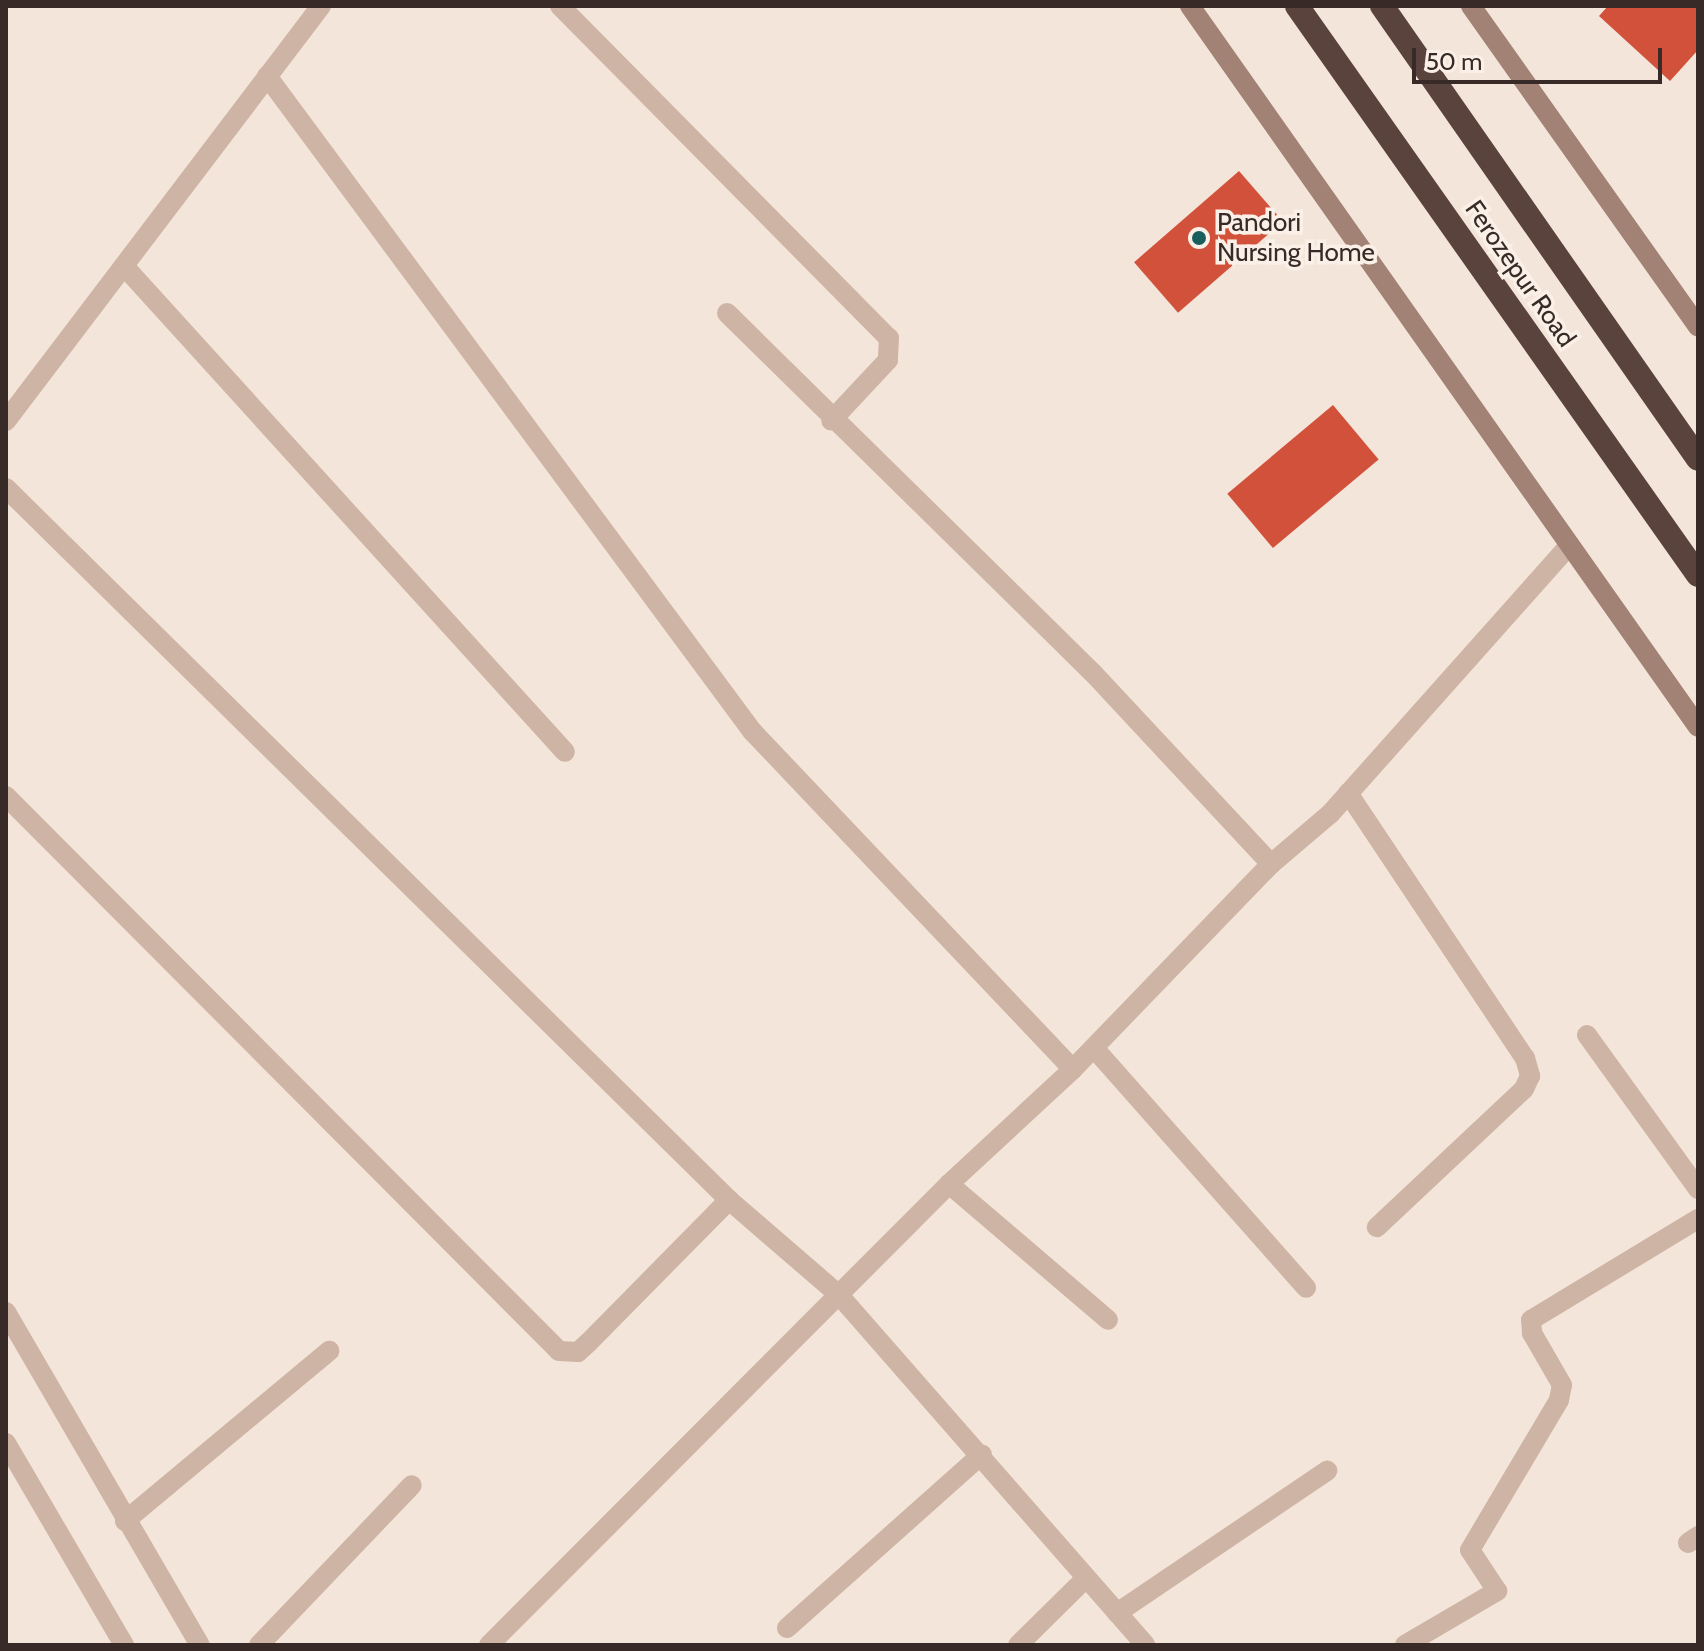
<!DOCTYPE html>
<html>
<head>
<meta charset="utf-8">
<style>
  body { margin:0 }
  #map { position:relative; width:1704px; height:1651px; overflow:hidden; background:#f4e5da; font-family:Cabin,sans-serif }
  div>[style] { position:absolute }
  .building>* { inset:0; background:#d2513a; transform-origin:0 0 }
  .street>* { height:20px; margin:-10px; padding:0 10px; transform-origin:10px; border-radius:10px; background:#ceb4a4 }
  .secondary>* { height:20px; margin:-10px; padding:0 10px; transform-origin:10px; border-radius:10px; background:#a18275 }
  .highway>* { height:24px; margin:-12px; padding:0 12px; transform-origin:12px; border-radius:12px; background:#5a433d }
  .dots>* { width:22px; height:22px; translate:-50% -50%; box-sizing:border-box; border:4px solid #fbf0e7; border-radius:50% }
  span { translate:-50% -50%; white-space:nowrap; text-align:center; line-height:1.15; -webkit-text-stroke:7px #fbf0e7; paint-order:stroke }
  .poi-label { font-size:26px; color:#382b27 }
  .left { translate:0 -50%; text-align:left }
  .street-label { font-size:26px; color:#382b27 }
  .frame { position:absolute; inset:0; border:8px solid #382b27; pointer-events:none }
  .scale { position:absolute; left:1412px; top:48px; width:250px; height:36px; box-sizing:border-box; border:4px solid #382b27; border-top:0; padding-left:10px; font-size:24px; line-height:28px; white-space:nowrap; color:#382b27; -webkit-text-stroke:6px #fbf0e7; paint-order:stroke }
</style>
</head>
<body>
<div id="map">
  <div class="building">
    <i style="clip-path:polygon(1608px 6px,1698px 6px,1698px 50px,1670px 81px,1599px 16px)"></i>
    <i style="left:1239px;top:171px;width:67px;height:139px;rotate:49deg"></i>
    <i style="left:1333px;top:405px;width:71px;height:138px;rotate:50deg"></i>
  </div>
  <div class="street">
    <i style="left:560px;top:6px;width:467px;rotate:45.3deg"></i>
    <i style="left:889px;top:338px;width:22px;rotate:93deg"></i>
    <i style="left:888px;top:360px;width:83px;rotate:133.1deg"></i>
    <i style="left:267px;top:76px;width:815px;rotate:53.48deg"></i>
    <i style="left:752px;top:731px;width:466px;rotate:46.5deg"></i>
    <i style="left:124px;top:266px;width:656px;rotate:47.78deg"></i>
    <i style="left:727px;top:313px;width:513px;rotate:44.53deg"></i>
    <i style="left:1093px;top:673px;width:261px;rotate:47deg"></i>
    <i style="left:6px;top:421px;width:521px;rotate:-52.8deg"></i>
    <i style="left:6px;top:488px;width:1015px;rotate:44.56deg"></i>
    <i style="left:729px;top:1200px;width:145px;rotate:40.8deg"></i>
    <i style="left:839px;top:1295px;width:465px;rotate:48.8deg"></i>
    <i style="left:1348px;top:793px;width:319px;rotate:56.3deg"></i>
    <i style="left:1525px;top:1058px;width:19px;rotate:74deg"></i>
    <i style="left:1530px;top:1076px;width:14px;rotate:115deg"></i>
    <i style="left:1524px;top:1089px;width:202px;rotate:136.8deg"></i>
    <i style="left:6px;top:796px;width:783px;rotate:45.1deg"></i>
    <i style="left:559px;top:1351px;width:19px;rotate:3deg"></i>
    <i style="left:578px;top:1352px;width:13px;rotate:-42deg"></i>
    <i style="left:588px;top:1343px;width:201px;rotate:-45.4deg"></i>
    <i style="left:1587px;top:1035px;width:190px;rotate:54.2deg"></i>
    <i style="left:1094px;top:1048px;width:320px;rotate:48.5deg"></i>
    <i style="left:949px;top:1184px;width:209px;rotate:40.5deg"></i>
    <i style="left:6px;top:1312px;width:385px;rotate:59.8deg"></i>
    <i style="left:6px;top:1443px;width:234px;rotate:59.7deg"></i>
    <i style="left:125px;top:1521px;width:266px;rotate:-39.8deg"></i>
    <i style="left:1688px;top:1543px;width:12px;rotate:-35deg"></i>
    <i style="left:1117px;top:1613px;width:254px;rotate:-34.1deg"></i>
    <i style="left:787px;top:1628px;width:261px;rotate:-41.7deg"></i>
    <i style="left:259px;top:1645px;width:221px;rotate:-46.3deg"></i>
    <i style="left:489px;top:1645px;width:651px;rotate:-45.06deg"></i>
    <i style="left:949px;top:1184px;width:169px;rotate:-42.8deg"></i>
    <i style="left:1073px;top:1069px;width:285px;rotate:-46deg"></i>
    <i style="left:1271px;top:864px;width:77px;rotate:-40.3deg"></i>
    <i style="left:1330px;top:814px;width:358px;rotate:-48.3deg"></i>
    <i style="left:1018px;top:1645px;width:94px;rotate:-44.6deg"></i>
    <i style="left:1405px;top:1645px;width:107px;rotate:-30.4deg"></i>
    <i style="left:1497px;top:1591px;width:49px;rotate:-123.4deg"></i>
    <i style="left:1470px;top:1550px;width:174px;rotate:-59.3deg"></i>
    <i style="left:1559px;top:1400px;width:15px;rotate:-79deg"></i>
    <i style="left:1562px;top:1385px;width:60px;rotate:-120deg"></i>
    <i style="left:1532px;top:1333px;width:13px;rotate:-94deg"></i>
    <i style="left:1531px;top:1320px;width:195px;rotate:-31.2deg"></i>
  </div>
  <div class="secondary">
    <i style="left:1190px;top:6px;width:882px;rotate:54.83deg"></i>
    <i style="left:1471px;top:6px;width:393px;rotate:54.7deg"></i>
  </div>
  <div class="highway">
    <i style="left:1297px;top:6px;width:696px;rotate:54.83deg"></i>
    <i style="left:1382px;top:6px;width:552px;rotate:55.1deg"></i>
  </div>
  <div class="dots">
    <i style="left:1199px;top:238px;background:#185e5d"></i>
  </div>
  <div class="poi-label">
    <span class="left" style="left:1217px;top:238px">Pandori<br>Nursing Home</span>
  </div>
  <div class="street-label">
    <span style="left:1520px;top:274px;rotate:55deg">Ferozepur Road</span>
  </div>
  <div class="frame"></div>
  <div class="scale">50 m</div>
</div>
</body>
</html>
